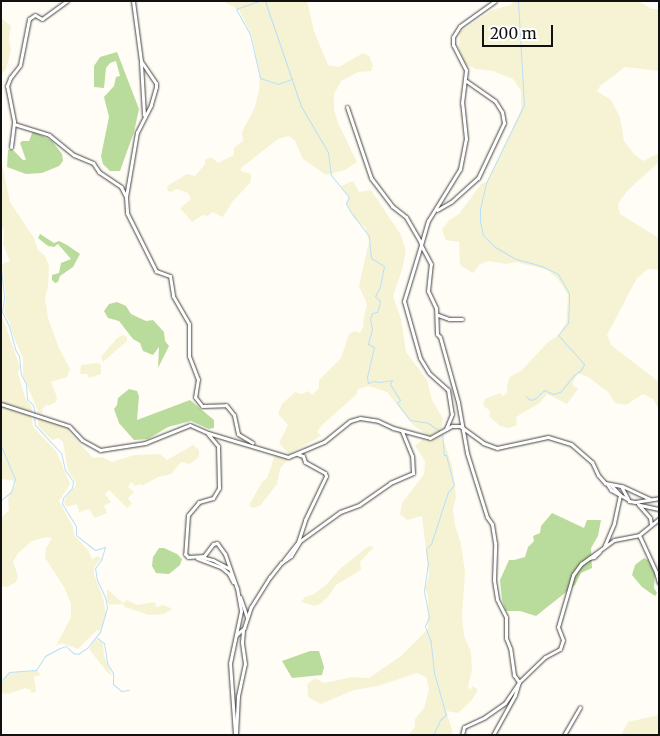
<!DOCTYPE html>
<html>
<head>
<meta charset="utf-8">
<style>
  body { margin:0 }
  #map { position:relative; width:660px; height:736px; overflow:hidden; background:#fffdf5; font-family:Merriweather,serif }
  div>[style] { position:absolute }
  .farmland>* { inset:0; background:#f6f3d4 }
  .forest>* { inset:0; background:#b9dc9c }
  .stream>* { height:1px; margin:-0.5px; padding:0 0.5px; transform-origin:0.5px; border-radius:0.5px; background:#b9e0f7 }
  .roads { filter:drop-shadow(0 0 1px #444) drop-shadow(0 0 1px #444) }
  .minor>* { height:3px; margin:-1.5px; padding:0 1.5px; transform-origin:1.5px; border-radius:1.5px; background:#fff }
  span { translate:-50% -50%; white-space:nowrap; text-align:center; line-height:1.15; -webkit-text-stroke:5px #fff; paint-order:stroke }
  .frame { position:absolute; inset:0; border:2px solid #111; pointer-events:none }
  .scale { position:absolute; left:482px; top:25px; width:71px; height:22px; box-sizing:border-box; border:2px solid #111; border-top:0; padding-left:6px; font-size:15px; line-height:18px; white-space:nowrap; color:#111; -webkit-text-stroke:4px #fff; paint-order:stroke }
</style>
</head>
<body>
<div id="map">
  <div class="farmland">
    <i style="clip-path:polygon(223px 1px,307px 1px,314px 31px,328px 65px,339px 67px,363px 53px,369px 56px,373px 65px,371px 71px,358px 72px,341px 81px,334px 94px,334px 109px,338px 123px,357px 162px,345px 170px,326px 175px,303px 159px,295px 141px,289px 136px,278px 139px,241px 168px,241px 171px,251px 174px,251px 182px,233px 201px,223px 217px,212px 212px,208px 216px,203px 215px,192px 222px,180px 208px,191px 199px,188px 193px,176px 189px,171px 192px,168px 191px,167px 186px,187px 174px,195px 176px,205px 164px,205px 160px,211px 157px,218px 163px,234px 155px,234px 148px,243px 141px,242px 132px,255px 107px,259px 90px,260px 77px,252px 36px,239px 10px)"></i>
    <i style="clip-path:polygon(514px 1px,638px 1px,652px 9px,659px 9px,659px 71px,625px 67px,600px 86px,597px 91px,611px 100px,620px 117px,624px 141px,634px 154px,643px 161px,659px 153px,659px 162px,627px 191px,618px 204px,620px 214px,659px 238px,659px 270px,648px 269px,637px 278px,607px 335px,611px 345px,659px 382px,659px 410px,653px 399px,643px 394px,626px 405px,615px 403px,608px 392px,588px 377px,578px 373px,572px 384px,578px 389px,567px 404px,547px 394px,540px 403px,516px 417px,517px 425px,509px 428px,500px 426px,489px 416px,490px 411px,483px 405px,485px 399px,500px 393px,503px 396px,507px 393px,507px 385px,510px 377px,522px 370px,547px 343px,559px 335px,566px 323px,568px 295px,558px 279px,548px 270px,516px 262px,506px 264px,489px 261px,480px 264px,473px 273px,460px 265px,459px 242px,446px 240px,442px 230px,449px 220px,459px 214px,481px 184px,487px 182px,521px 110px,521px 91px,513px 79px,493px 71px,476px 69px,465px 64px,459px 47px,460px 32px,492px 10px,510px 5px)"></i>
    <i style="clip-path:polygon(1px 18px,11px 26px,9px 39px,11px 50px,6px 70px,1px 74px)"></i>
    <i style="clip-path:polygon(1px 159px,10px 202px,34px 238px,38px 250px,45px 256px,49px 266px,48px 287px,45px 298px,48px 318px,59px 348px,70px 369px,67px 377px,51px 382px,57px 397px,56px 402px,48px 406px,47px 404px,42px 409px,43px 412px,39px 414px,23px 375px,23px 358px,12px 333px,10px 323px,4px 312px,6px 299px,2px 264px,10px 261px,3px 244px,4px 233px,3px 228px,1px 228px)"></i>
    <i style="clip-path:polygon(353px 181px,359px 192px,371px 190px,401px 235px,406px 251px,402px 270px,393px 296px,401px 319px,406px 352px,427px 380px,432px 400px,443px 419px,441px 431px,429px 436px,414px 426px,387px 392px,369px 386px,358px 389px,357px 394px,322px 425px,317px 432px,321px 436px,289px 454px,279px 443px,288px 425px,278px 414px,282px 404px,295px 392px,302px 394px,308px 391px,312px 395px,319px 388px,319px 380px,341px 358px,349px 334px,355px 331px,360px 333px,364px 325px,363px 322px,367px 304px,359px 286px,369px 241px,365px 227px,353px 217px,347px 204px,349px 198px,341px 186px)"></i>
    <i style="clip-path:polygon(1px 313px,20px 367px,18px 373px,25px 397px,32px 408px,32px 413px,1px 403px)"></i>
    <i style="clip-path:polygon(123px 335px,127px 337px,127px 341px,103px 362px,101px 357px,117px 338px)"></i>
    <i style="clip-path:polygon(97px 363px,101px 365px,101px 374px,89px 378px,87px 374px,80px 374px,81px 365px)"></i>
    <i style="clip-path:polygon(1px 405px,31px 415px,33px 427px,56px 451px,70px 484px,59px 501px,73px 527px,74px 535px,88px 550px,92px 559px,98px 556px,101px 559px,94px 567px,94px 574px,103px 598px,106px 614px,100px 631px,97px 630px,78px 649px,61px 643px,56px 646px,71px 617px,71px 604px,64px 587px,45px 558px,46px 548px,52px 538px,46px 537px,32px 541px,18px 553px,13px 562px,18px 576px,16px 582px,8px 587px,1px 586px,1px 518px,9px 510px,8px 498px,16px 483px,12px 480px,1px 479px)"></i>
    <i style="clip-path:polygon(38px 417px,68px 427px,69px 432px,93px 458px,102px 457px,112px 462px,134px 455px,160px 454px,167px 460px,193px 445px,199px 450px,199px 457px,190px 464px,181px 462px,171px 474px,158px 477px,142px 486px,140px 484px,135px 486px,131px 482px,128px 487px,134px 492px,128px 498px,132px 504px,127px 508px,109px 490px,105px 494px,111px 502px,104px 506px,107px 513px,95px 518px,89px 509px,79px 512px,77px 504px,66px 507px,64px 502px,66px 497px,75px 487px,76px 482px,68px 471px,63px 442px,59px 438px,52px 440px,38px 426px)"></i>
    <i style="clip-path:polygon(441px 433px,452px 465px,456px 497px,453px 509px,455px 525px,461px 544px,465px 572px,462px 616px,464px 636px,471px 652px,472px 670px,468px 686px,470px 690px,473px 686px,478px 690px,471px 701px,458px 713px,446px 711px,453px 732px,450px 735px,408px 735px,415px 727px,415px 719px,424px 708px,429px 690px,426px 677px,417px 673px,378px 686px,354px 690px,321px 704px,308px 697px,307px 684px,315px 678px,324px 683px,352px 677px,369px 678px,401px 656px,428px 629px,428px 595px,425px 589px,429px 575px,422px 516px,407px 520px,400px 514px,402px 503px,424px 474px,425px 461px,415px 446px,422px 440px,422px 437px,429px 439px)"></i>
    <i style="clip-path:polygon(275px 455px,288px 459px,280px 469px,277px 484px,260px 506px,252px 508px,249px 505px,262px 482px,267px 478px)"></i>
    <i style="clip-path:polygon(369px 546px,374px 547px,360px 562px,361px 570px,336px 585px,328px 597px,320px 604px,315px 606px,301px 602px,305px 597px,314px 594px,326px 585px,341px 568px)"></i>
    <i style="clip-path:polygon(107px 589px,123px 603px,127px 600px,137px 605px,155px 602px,156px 607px,163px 605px,171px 608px,171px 610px,163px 614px,149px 615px,125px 607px,123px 604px,110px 605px,107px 602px)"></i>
    <i style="clip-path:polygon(95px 639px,103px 643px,104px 656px,112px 675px,108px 673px,89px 649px)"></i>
    <i style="clip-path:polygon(32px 671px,38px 671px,41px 675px,34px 677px,36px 692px,30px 693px,31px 690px,25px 688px,8px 694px,1px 693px,1px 684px,7px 675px,13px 672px)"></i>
    <i style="clip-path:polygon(659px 715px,659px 735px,621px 735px,628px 722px)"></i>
  </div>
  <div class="forest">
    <i style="clip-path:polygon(117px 52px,139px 109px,134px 132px,120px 171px,110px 171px,103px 164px,101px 156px,109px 117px,104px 97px,114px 86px,116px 77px,120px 76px,116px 61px,110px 63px,106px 68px,104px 88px,94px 87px,94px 66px,100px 57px)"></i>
    <i style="clip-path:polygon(33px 131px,52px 141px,62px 154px,63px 161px,59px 166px,42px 173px,26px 174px,7px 167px,8px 150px,12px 149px,23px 160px,26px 160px,20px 143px,22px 141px,29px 141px)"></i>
    <i style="clip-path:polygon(40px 234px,54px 243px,59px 241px,67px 245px,80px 254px,73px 267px,60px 276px,58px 282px,55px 283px,52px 280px,52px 275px,59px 273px,61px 263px,71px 259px,58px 244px,54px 247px,48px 246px,38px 238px)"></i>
    <i style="clip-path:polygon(117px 302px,126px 306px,131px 314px,146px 321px,153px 320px,164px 332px,165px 341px,169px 346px,158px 368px,159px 347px,153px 355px,143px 351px,140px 343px,133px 339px,119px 321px,108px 318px,104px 311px,109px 304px)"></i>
    <i style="clip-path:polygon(129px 389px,137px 391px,139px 396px,137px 420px,190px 400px,214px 420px,214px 428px,209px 429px,191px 421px,168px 427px,148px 439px,134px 440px,119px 423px,114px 409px,117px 405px,118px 398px)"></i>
    <i style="clip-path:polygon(552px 513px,584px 528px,587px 520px,601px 520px,598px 536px,591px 548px,592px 568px,581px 573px,575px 585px,536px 616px,520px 611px,506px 611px,502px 600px,500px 580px,509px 560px,514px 560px,525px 557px,528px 547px,534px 541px,533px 536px,540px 533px,541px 526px)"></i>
    <i style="clip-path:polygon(159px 548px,164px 548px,177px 554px,182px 559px,180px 565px,169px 574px,156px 573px,152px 566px,153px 557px)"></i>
    <i style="clip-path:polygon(644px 558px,648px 560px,655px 573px,654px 588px,657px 593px,655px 596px,642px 587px,632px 575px,635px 565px)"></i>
    <i style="clip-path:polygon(310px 651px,319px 651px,324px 667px,322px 675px,292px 678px,282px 661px)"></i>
  </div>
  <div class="stream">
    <i style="left:259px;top:1px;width:24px;rotate:161deg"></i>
    <i style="left:236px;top:9px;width:29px;rotate:61deg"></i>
    <i style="left:250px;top:34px;width:45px;rotate:77.2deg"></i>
    <i style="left:260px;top:78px;width:19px;rotate:18deg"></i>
    <i style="left:278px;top:84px;width:15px;rotate:-20deg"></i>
    <i style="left:265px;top:1px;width:111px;rotate:71.1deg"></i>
    <i style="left:301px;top:106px;width:53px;rotate:59.6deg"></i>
    <i style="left:328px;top:152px;width:23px;rotate:83deg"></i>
    <i style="left:331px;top:175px;width:28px;rotate:51deg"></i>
    <i style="left:349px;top:197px;width:7px;rotate:117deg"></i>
    <i style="left:346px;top:203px;width:9px;rotate:63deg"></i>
    <i style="left:350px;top:211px;width:31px;rotate:53deg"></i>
    <i style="left:369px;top:236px;width:22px;rotate:85deg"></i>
    <i style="left:371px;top:258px;width:15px;rotate:32deg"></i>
    <i style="left:384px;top:266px;width:21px;rotate:101deg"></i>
    <i style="left:380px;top:287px;width:10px;rotate:119deg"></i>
    <i style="left:375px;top:296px;width:7px;rotate:45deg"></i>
    <i style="left:380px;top:301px;width:5px;rotate:101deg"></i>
    <i style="left:379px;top:306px;width:6px;rotate:108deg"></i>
    <i style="left:377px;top:312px;width:5px;rotate:169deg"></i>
    <i style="left:372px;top:313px;width:6px;rotate:108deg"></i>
    <i style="left:370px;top:319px;width:10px;rotate:79deg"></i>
    <i style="left:372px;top:329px;width:16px;rotate:105deg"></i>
    <i style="left:368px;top:344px;width:7px;rotate:27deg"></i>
    <i style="left:374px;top:347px;width:31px;rotate:103deg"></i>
    <i style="left:367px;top:377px;width:6px;rotate:81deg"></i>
    <i style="left:368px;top:383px;width:6px;rotate:-18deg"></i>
    <i style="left:374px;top:381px;width:6px;rotate:9deg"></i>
    <i style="left:380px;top:382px;width:12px;rotate:-9deg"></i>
    <i style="left:392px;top:380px;width:4px;rotate:117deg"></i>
    <i style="left:390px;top:384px;width:19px;rotate:58deg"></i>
    <i style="left:400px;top:400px;width:4px;rotate:135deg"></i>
    <i style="left:397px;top:403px;width:21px;rotate:53deg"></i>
    <i style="left:410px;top:420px;width:18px;rotate:9deg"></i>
    <i style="left:428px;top:423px;width:14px;rotate:34deg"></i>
    <i style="left:518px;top:1px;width:104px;rotate:86.7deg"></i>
    <i style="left:524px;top:105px;width:87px;rotate:116deg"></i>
    <i style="left:486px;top:183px;width:26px;rotate:103deg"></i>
    <i style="left:480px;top:208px;width:13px;rotate:90deg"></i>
    <i style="left:480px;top:221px;width:14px;rotate:78deg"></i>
    <i style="left:483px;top:235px;width:17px;rotate:45deg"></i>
    <i style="left:495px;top:247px;width:24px;rotate:30deg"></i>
    <i style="left:516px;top:259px;width:27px;rotate:15deg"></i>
    <i style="left:542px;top:266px;width:18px;rotate:27deg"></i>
    <i style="left:558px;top:274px;width:22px;rotate:60deg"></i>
    <i style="left:569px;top:293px;width:6px;rotate:90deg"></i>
    <i style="left:569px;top:299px;width:24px;rotate:92deg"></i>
    <i style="left:568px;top:323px;width:16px;rotate:130deg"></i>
    <i style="left:558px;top:335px;width:39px;rotate:48deg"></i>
    <i style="left:584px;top:364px;width:7px;rotate:117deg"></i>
    <i style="left:581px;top:370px;width:9px;rotate:144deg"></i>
    <i style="left:574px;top:375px;width:22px;rotate:129deg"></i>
    <i style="left:560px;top:392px;width:7px;rotate:164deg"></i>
    <i style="left:553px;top:394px;width:10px;rotate:-156deg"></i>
    <i style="left:544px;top:390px;width:11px;rotate:135deg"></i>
    <i style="left:536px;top:398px;width:5px;rotate:158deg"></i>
    <i style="left:531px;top:400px;width:7px;rotate:-146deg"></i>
    <i style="left:1px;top:268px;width:31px;rotate:84deg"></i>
    <i style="left:4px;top:299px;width:13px;rotate:99deg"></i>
    <i style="left:2px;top:312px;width:16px;rotate:63deg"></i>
    <i style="left:9px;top:326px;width:24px;rotate:75deg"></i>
    <i style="left:15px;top:349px;width:8px;rotate:60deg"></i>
    <i style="left:19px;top:356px;width:18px;rotate:84deg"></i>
    <i style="left:21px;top:374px;width:11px;rotate:63deg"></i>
    <i style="left:26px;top:384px;width:15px;rotate:86deg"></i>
    <i style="left:27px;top:399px;width:8px;rotate:45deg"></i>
    <i style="left:33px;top:405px;width:9px;rotate:77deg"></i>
    <i style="left:1px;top:446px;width:36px;rotate:67deg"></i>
    <i style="left:15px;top:479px;width:14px;rotate:107deg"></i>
    <i style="left:11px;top:492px;width:13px;rotate:141deg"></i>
    <i style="left:97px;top:638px;width:9px;rotate:36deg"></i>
    <i style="left:104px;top:643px;width:20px;rotate:81deg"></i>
    <i style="left:107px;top:663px;width:12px;rotate:59deg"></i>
    <i style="left:113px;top:673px;width:11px;rotate:90deg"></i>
    <i style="left:113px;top:684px;width:11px;rotate:41deg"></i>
    <i style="left:121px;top:691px;width:8px;rotate:-7deg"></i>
    <i style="left:1px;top:681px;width:12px;rotate:-48deg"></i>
    <i style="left:9px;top:672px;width:27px;rotate:-4deg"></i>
    <i style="left:36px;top:670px;width:17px;rotate:-57deg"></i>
    <i style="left:45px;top:656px;width:17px;rotate:-28deg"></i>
    <i style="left:60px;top:648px;width:6px;rotate:-18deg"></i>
    <i style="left:66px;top:646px;width:10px;rotate:45deg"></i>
    <i style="left:73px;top:653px;width:5px;rotate:11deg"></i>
    <i style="left:78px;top:654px;width:11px;rotate:-34deg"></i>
    <i style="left:87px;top:648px;width:21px;rotate:-51deg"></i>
    <i style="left:100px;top:632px;width:26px;rotate:-74deg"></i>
    <i style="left:107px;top:607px;width:10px;rotate:-101deg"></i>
    <i style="left:105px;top:597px;width:19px;rotate:-115deg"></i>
    <i style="left:97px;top:580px;width:12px;rotate:-99deg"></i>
    <i style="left:95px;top:568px;width:10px;rotate:-53deg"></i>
    <i style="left:101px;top:560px;width:14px;rotate:-73deg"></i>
    <i style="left:105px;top:547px;width:10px;rotate:163deg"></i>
    <i style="left:95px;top:550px;width:24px;rotate:-142deg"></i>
    <i style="left:76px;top:535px;width:9px;rotate:-90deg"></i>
    <i style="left:76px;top:526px;width:26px;rotate:-122deg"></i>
    <i style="left:62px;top:504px;width:6px;rotate:-81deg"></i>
    <i style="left:63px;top:498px;width:13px;rotate:-48deg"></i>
    <i style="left:72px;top:488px;width:7px;rotate:-82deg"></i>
    <i style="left:73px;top:481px;width:14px;rotate:-126deg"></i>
    <i style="left:65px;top:470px;width:17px;rotate:-103deg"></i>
    <i style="left:61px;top:453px;width:38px;rotate:-133deg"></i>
    <i style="left:35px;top:425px;width:8px;rotate:-97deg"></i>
    <i style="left:433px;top:735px;width:17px;rotate:-65deg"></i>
    <i style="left:440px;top:720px;width:8px;rotate:-40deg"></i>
    <i style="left:446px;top:715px;width:44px;rotate:-105.9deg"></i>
    <i style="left:434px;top:673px;width:31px;rotate:-96deg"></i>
    <i style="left:431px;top:642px;width:17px;rotate:-111deg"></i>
    <i style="left:425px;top:626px;width:10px;rotate:-66deg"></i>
    <i style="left:429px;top:617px;width:26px;rotate:-101deg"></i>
    <i style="left:424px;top:591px;width:27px;rotate:-82deg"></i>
    <i style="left:428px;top:564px;width:15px;rotate:-98deg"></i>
    <i style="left:426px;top:549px;width:7px;rotate:-45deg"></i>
    <i style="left:431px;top:544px;width:55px;rotate:-71.9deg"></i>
    <i style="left:448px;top:492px;width:9px;rotate:-49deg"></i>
    <i style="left:454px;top:485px;width:31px;rotate:-105deg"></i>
    <i style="left:446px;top:455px;width:2px;rotate:180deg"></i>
    <i style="left:444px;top:455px;width:21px;rotate:-95deg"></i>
  </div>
  <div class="roads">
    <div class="minor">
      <i style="left:133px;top:1px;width:61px;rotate:82.4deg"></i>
      <i style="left:141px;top:61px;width:27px;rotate:56deg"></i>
      <i style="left:156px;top:83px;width:4px;rotate:90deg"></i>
      <i style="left:156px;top:87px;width:19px;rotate:106deg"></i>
      <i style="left:151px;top:105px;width:30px;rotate:117deg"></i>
      <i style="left:137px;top:132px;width:66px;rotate:99.6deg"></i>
      <i style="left:126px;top:197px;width:16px;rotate:86deg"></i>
      <i style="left:127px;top:213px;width:65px;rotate:63.4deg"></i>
      <i style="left:156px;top:271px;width:15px;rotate:20deg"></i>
      <i style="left:170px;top:276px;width:20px;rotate:81deg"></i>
      <i style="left:173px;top:296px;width:32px;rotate:60deg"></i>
      <i style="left:189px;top:324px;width:32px;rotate:90deg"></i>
      <i style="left:189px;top:356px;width:25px;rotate:69deg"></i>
      <i style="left:198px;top:379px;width:18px;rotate:99deg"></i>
      <i style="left:195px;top:397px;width:11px;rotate:52deg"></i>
      <i style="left:202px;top:406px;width:24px;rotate:-2deg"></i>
      <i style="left:226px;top:405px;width:13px;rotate:51deg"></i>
      <i style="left:234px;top:415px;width:19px;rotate:78deg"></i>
      <i style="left:238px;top:434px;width:17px;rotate:31deg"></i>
      <i style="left:141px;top:63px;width:52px;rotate:86.7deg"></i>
      <i style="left:347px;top:107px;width:75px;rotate:71.3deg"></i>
      <i style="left:371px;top:178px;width:35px;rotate:53deg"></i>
      <i style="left:392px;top:206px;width:18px;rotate:38deg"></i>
      <i style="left:406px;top:217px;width:28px;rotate:60deg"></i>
      <i style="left:420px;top:241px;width:4px;rotate:76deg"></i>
      <i style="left:421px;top:245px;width:59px;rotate:106.9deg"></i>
      <i style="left:404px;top:301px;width:59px;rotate:74.3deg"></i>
      <i style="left:420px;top:358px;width:17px;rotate:59deg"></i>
      <i style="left:429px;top:373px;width:25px;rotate:42deg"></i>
      <i style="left:448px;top:390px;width:24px;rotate:81deg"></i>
      <i style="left:452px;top:414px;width:16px;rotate:112deg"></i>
      <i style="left:14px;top:124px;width:37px;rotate:17deg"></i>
      <i style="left:49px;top:135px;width:32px;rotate:39deg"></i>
      <i style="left:74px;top:155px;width:21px;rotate:23deg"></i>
      <i style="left:93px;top:163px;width:11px;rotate:56deg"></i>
      <i style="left:99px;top:172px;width:27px;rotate:34deg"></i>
      <i style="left:121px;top:187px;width:11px;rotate:63deg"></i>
      <i style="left:11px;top:147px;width:26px;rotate:-83deg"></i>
      <i style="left:14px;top:121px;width:36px;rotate:-101deg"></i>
      <i style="left:7px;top:86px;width:9px;rotate:-69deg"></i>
      <i style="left:10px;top:78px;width:16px;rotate:-52deg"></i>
      <i style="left:20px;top:65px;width:47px;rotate:-78.9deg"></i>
      <i style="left:29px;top:19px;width:7px;rotate:-34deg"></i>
      <i style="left:35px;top:15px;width:8px;rotate:30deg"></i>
      <i style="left:42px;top:19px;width:31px;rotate:-36deg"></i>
      <i style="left:437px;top:210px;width:16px;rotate:-30deg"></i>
      <i style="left:451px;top:202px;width:36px;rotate:-42deg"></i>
      <i style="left:478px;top:178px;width:61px;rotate:-64.7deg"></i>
      <i style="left:504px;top:123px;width:11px;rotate:-100deg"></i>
      <i style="left:502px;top:112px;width:13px;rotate:-122deg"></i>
      <i style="left:495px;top:101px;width:35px;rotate:-145deg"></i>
      <i style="left:438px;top:315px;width:12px;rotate:20deg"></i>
      <i style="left:449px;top:319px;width:13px"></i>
      <i style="left:1px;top:404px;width:71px;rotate:17.9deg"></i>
      <i style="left:69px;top:426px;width:19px;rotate:47deg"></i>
      <i style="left:82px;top:440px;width:21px;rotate:29deg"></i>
      <i style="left:100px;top:450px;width:46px;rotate:-8.8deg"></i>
      <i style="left:145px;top:443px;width:48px;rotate:-21.8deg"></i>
      <i style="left:190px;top:425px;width:20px;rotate:24deg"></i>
      <i style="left:208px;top:433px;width:84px;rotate:16.7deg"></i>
      <i style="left:288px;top:457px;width:39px;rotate:-23deg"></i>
      <i style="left:324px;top:442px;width:33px;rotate:-39deg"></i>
      <i style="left:350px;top:421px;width:10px;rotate:-17deg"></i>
      <i style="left:360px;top:418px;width:18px;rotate:9deg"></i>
      <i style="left:378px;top:421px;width:17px;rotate:25deg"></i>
      <i style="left:393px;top:428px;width:38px;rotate:15deg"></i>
      <i style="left:430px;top:438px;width:25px;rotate:-29deg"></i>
      <i style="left:452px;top:426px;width:8px"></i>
      <i style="left:460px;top:426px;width:29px;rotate:36deg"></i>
      <i style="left:483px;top:443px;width:15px;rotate:20deg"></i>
      <i style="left:497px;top:448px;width:52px;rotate:-12.2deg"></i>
      <i style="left:548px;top:437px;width:24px;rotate:17deg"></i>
      <i style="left:571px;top:444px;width:28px;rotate:41deg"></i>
      <i style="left:592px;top:462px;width:14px;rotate:65deg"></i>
      <i style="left:598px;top:475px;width:11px;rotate:49deg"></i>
      <i style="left:605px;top:483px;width:16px;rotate:11deg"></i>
      <i style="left:621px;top:486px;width:17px;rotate:62deg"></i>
      <i style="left:629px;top:501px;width:6px;rotate:9deg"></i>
      <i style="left:635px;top:502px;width:24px;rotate:-9deg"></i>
      <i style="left:208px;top:434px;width:16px;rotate:50deg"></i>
      <i style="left:218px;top:446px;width:42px;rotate:88.6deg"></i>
      <i style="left:219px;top:488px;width:12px;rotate:121deg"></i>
      <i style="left:213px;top:498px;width:15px;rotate:164deg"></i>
      <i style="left:199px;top:502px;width:17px;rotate:130deg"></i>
      <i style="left:188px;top:515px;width:39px;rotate:94deg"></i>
      <i style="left:185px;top:554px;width:4px;rotate:45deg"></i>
      <i style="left:188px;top:557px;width:16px;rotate:-4deg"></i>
      <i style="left:204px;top:556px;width:15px;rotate:-53deg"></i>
      <i style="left:213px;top:544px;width:4px;rotate:-14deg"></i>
      <i style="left:217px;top:543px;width:14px;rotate:54deg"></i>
      <i style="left:225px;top:554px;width:36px;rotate:71deg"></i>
      <i style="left:237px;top:588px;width:23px;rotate:80deg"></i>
      <i style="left:241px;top:611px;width:53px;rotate:101.9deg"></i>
      <i style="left:230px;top:663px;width:72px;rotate:86deg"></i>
      <i style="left:607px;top:484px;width:7px;rotate:56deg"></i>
      <i style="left:611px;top:490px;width:18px;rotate:29deg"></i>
      <i style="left:622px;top:486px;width:31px;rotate:25deg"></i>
      <i style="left:638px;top:504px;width:18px;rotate:49deg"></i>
      <i style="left:650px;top:518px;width:6px;rotate:81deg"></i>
      <i style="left:640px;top:505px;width:19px;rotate:12deg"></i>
      <i style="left:639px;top:535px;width:41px;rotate:65.3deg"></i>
      <i style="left:656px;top:572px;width:11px;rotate:75deg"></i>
      <i style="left:604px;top:547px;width:26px;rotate:-67deg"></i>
      <i style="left:614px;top:523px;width:29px;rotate:-78deg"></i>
      <i style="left:620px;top:495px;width:13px;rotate:-132deg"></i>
      <i style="left:201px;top:557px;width:12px;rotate:14deg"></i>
      <i style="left:213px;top:560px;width:19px;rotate:28deg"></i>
      <i style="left:197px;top:558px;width:26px;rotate:21deg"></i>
      <i style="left:221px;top:567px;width:11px;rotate:41deg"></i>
      <i style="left:229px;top:574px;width:9px;rotate:63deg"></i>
      <i style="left:589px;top:558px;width:5px;rotate:-11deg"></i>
      <i style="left:594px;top:557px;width:8px;rotate:-45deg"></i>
      <i style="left:284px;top:560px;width:23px;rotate:-52deg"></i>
      <i style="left:298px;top:542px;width:23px;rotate:-72deg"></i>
      <i style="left:305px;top:520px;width:49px;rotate:-64.5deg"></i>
      <i style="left:326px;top:476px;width:3px;rotate:-108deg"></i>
      <i style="left:325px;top:473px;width:23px;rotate:-151deg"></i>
      <i style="left:305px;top:462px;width:6px;rotate:-108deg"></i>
      <i style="left:303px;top:456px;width:6px;rotate:-162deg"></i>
      <i style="left:240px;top:597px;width:21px;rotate:71deg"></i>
      <i style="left:236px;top:635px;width:11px;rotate:-41deg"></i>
      <i style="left:244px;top:628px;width:22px;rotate:-72deg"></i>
      <i style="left:251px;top:607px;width:36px;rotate:-58deg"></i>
      <i style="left:270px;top:577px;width:18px;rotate:-52deg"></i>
      <i style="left:281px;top:563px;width:12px;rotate:-35deg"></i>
      <i style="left:291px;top:556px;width:17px;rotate:-59deg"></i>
      <i style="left:300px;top:541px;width:49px;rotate:-35.9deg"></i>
      <i style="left:340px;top:512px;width:20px;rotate:-20deg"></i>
      <i style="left:359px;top:505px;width:38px;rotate:-35deg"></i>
      <i style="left:390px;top:483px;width:25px;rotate:-23deg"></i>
      <i style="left:413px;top:473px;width:17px;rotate:-93deg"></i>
      <i style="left:412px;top:456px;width:27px;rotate:-112deg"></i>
      <i style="left:236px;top:734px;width:38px;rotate:-87deg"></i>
      <i style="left:238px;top:696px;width:33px;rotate:-78deg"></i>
      <i style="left:245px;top:664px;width:22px;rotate:-98deg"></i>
      <i style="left:242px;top:642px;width:12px;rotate:-85deg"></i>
      <i style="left:462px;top:735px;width:8px;rotate:-76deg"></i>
      <i style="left:464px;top:727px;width:23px;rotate:-25deg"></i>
      <i style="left:485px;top:717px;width:24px;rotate:-35deg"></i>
      <i style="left:505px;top:703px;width:25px;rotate:-56deg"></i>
      <i style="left:519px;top:682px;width:36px;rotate:-44deg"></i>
      <i style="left:545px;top:657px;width:17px;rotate:-28deg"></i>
      <i style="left:560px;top:649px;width:9px;rotate:-72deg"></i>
      <i style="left:563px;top:640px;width:14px;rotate:-111deg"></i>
      <i style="left:558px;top:627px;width:54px;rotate:-73.9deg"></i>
      <i style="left:573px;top:575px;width:14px;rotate:-54deg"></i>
      <i style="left:581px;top:564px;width:41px;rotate:-36deg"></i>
      <i style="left:614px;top:540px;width:25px;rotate:-11deg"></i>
      <i style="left:639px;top:535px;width:26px;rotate:-39deg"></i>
      <i style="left:493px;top:735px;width:46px;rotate:-61.2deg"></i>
      <i style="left:515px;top:695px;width:14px;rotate:-73deg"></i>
      <i style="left:519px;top:682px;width:9px;rotate:-126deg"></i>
      <i style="left:514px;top:675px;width:27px;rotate:-98deg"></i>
      <i style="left:510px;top:648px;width:11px;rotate:-112deg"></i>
      <i style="left:506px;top:638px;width:21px;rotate:-90deg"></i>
      <i style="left:506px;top:617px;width:20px;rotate:-117deg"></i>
      <i style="left:497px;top:599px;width:19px;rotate:-99deg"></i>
      <i style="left:494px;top:580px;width:37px;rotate:-88deg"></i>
      <i style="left:495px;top:543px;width:19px;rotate:-99deg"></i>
      <i style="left:492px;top:524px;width:9px;rotate:-126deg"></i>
      <i style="left:487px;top:517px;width:67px;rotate:-107.4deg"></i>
      <i style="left:467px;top:453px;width:52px;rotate:-100deg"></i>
      <i style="left:458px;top:402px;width:67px;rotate:-105.5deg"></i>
      <i style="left:440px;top:337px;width:4px;rotate:-135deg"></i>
      <i style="left:437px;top:334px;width:26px;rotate:-92deg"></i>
      <i style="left:436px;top:308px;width:19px;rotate:-115deg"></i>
      <i style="left:428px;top:291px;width:27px;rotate:-84deg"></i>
      <i style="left:431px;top:264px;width:21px;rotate:-118deg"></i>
      <i style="left:421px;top:245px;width:25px;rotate:-74deg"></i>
      <i style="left:428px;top:221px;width:61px;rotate:-58.4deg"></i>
      <i style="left:460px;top:169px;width:31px;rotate:-79deg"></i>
      <i style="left:466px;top:139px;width:36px;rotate:-96deg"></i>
      <i style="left:462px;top:103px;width:33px;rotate:-83deg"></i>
      <i style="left:466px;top:70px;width:28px;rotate:-117deg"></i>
      <i style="left:453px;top:45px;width:8px;rotate:-90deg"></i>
      <i style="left:453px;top:37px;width:13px;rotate:-58deg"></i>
      <i style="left:460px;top:26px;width:43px;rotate:-35.5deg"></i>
      <i style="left:564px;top:735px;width:32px;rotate:-60deg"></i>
    </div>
  </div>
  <div class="frame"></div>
  <div class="scale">200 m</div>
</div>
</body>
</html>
